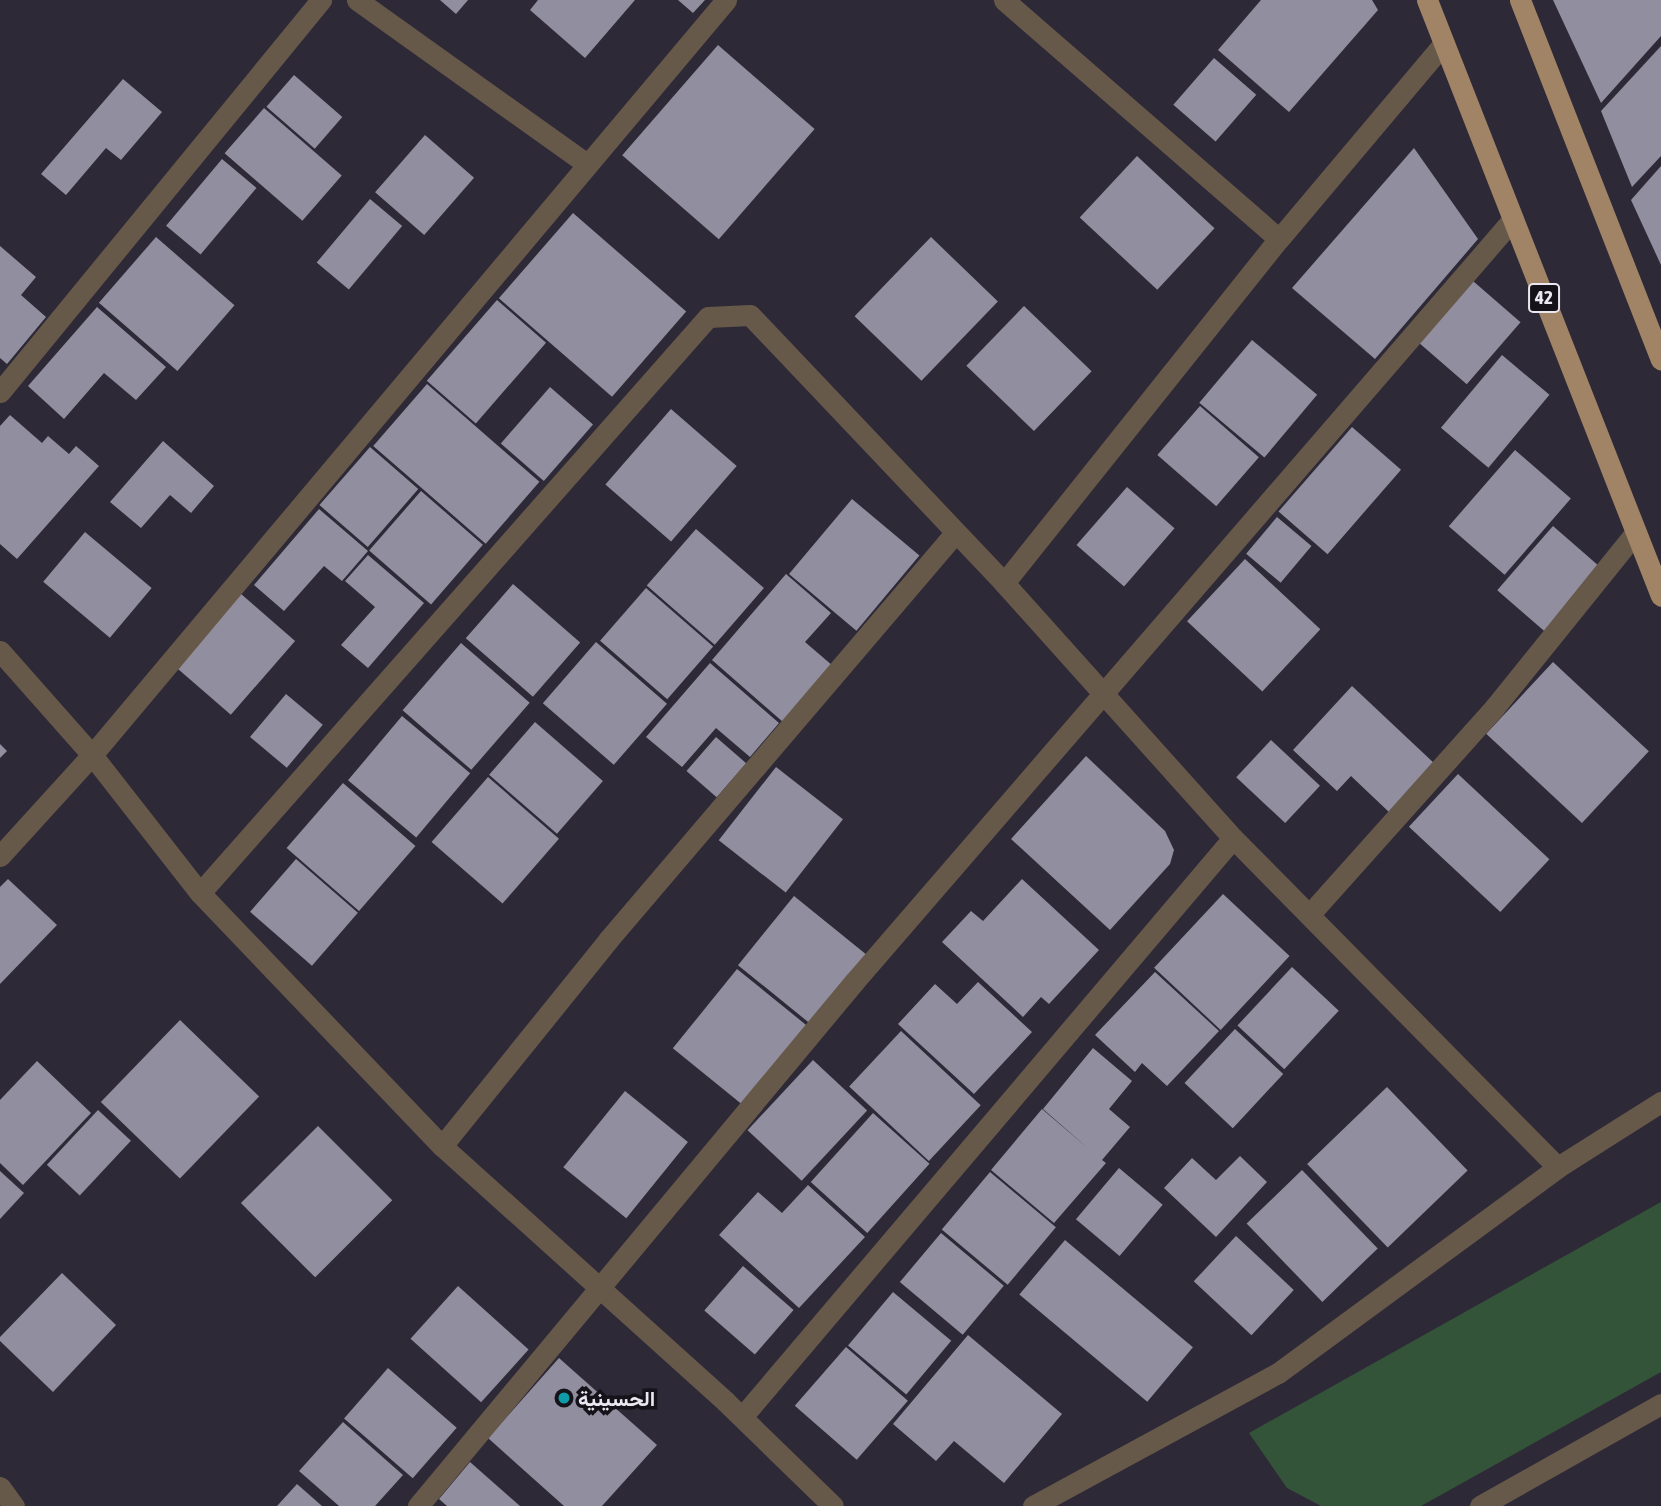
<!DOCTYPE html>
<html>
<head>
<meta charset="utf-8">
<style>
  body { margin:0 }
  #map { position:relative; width:1661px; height:1506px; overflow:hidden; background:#2e2937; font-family:"Asap Condensed",Vazirmatn,sans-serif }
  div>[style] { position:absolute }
  .green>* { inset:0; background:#34543a }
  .building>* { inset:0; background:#918e9f; transform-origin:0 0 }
  .street>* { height:21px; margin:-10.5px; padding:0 10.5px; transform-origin:10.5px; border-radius:10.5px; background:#67594a }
  .primary>* { height:21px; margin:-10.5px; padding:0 10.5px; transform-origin:10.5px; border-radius:10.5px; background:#a18465 }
  .dots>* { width:19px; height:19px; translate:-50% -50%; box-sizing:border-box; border:4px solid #151319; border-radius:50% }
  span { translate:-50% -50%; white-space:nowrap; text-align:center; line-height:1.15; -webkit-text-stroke:7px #151319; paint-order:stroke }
  .shield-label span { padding:2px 5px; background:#151319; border:2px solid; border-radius:5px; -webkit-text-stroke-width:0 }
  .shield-label { font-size:19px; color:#ebe8f1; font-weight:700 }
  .poi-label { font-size:21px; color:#ebe8f1; font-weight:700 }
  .left { translate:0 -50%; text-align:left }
</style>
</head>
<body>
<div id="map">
  <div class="green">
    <i style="clip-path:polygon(1661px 1202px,1661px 1372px,1421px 1506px,1321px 1506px,1287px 1488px,1249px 1433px)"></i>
  </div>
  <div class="building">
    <i style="clip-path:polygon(440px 0,468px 0,456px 14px)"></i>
    <i style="clip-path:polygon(538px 0,635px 0,585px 58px,530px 10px)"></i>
    <i style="clip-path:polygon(678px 0,705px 0,693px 13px)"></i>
    <i style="clip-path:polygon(1261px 0,1372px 0,1378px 10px,1289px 112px,1218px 50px)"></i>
    <i style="clip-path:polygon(1553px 0,1661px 0,1661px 36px,1601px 103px)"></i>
    <i style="left:718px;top:45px;width:128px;height:146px;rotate:41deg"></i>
    <i style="clip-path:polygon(1661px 46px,1661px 156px,1632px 187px,1601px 111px)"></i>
    <i style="left:1214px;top:58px;width:56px;height:62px;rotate:41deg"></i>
    <i style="left:294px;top:75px;width:64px;height:42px;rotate:41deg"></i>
    <i style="clip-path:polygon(123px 79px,162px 112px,121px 160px,106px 148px,66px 195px,41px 174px)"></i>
    <i style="left:264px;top:108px;width:103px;height:60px;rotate:41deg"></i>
    <i style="left:425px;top:135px;width:65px;height:76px;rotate:41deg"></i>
    <i style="clip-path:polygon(1414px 148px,1478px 239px,1375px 359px,1292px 288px)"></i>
    <i style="left:1137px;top:156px;width:106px;height:84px;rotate:43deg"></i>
    <i style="left:222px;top:159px;width:45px;height:87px;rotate:40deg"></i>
    <i style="clip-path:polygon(1661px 166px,1661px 265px,1631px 200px)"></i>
    <i style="left:370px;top:199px;width:42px;height:83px;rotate:40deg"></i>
    <i style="left:573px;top:213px;width:150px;height:113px;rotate:41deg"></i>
    <i style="left:156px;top:237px;width:104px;height:87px;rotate:41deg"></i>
    <i style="left:931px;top:237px;width:93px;height:110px;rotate:44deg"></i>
    <i style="clip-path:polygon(0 246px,36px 277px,21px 295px,46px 317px,7px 364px,0 358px)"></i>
    <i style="left:1473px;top:281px;width:63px;height:82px;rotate:41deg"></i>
    <i style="left:497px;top:300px;width:65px;height:107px;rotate:41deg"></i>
    <i style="left:1024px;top:306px;width:94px;height:83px;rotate:44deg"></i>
    <i style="clip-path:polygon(97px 307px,166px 367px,136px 400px,104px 373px,64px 419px,28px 386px)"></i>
    <i style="left:1252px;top:340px;width:85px;height:82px;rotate:40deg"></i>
    <i style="left:1502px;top:355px;width:62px;height:95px;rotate:40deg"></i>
    <i style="left:427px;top:384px;width:149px;height:82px;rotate:41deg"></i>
    <i style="left:550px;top:387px;width:57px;height:75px;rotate:41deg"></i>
    <i style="left:1200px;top:406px;width:78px;height:65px;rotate:41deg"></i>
    <i style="left:671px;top:409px;width:87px;height:100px;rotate:41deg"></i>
    <i style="clip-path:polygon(10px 415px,42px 443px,48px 436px,69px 454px,76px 446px,99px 466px,17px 559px,0 544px,0 426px)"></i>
    <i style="left:1352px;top:427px;width:65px;height:112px;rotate:41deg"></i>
    <i style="clip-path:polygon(163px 441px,214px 486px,191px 513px,170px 495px,141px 528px,110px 502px)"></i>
    <i style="left:370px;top:447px;width:64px;height:77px;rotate:41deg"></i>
    <i style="left:1515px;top:450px;width:74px;height:101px;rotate:41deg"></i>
    <i style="left:1127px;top:487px;width:63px;height:77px;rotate:41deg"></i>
    <i style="left:421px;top:491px;width:82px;height:79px;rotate:41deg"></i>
    <i style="left:852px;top:499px;width:88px;height:98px;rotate:40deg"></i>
    <i style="clip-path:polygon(319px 509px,368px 551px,342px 581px,324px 566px,284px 611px,254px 585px)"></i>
    <i style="left:1277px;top:517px;width:45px;height:48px;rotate:40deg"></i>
    <i style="left:1553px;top:526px;width:65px;height:85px;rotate:41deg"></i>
    <i style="left:696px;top:529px;width:90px;height:75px;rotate:41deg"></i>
    <i style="left:85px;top:532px;width:87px;height:65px;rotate:40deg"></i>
    <i style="clip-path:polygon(368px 555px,424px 603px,368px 668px,341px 645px,375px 607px,345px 581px)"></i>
    <i style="left:1245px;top:559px;width:103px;height:85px;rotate:43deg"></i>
    <i style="clip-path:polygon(786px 574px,831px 613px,805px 642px,833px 666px,783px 722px,712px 660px)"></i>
    <i style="left:513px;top:584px;width:89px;height:72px;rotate:41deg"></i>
    <i style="left:646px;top:588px;width:89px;height:70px;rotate:41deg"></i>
    <i style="left:240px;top:593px;width:73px;height:98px;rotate:41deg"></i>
    <i style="left:596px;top:642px;width:94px;height:81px;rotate:41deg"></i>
    <i style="left:461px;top:643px;width:91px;height:89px;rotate:41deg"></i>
    <i style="left:1553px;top:662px;width:131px;height:98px;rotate:43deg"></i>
    <i style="clip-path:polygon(710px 663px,779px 723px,750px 757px,716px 728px,682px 767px,646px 737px)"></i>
    <i style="clip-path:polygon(1352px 686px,1436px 765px,1390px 813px,1351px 776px,1337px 791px,1293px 750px)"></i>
    <i style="left:286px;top:694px;width:48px;height:56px;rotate:40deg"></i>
    <i style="left:402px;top:716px;width:89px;height:84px;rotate:40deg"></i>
    <i style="left:535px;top:722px;width:90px;height:70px;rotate:41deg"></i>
    <i style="left:716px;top:737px;width:40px;height:45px;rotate:41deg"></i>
    <i style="left:1271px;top:740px;width:67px;height:51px;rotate:43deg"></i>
    <i style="clip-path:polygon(0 744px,7px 751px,0 758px)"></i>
    <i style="clip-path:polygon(1086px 756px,1165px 831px,1174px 850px,1170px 864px,1110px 930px,1011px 839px)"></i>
    <i style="left:776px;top:767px;width:85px;height:93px;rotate:38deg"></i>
    <i style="left:1458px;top:774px;width:125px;height:72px;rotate:43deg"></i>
    <i style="left:488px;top:777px;width:94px;height:86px;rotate:41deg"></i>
    <i style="left:343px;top:783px;width:96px;height:86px;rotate:41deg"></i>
    <i style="left:296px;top:859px;width:82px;height:70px;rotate:41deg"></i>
    <i style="clip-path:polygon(8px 879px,57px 925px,0 984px,0 887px)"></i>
    <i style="clip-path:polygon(1022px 879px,1099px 950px,1049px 1004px,1041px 997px,1023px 1017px,942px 942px,971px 911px,983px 921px)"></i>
    <i style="left:1223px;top:894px;width:91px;height:101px;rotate:43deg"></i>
    <i style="left:794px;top:896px;width:93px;height:89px;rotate:39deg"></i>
    <i style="left:1292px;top:967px;width:64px;height:80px;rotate:43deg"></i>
    <i style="left:737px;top:969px;width:92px;height:102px;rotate:39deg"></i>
    <i style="clip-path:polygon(1155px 972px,1219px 1031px,1167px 1086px,1142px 1063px,1135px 1072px,1095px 1035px)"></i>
    <i style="clip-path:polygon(978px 982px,1032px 1032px,974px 1094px,898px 1024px,935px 984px,957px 1004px)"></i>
    <i style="left:180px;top:1020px;width:110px;height:114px;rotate:44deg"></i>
    <i style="left:1235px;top:1029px;width:66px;height:74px;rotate:43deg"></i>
    <i style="left:901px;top:1031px;width:109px;height:76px;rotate:43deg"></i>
    <i style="clip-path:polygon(1093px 1048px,1132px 1081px,1109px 1109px,1130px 1127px,1102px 1160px,1106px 1163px,1054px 1223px,991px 1170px,1042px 1109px,1090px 1150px,1043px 1109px)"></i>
    <i style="left:813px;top:1060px;width:74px;height:96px;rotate:43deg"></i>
    <i style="clip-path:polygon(37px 1061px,91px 1113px,23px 1185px,0 1163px,0 1100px)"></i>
    <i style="left:1387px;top:1087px;width:116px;height:111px;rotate:46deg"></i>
    <i style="left:625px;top:1091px;width:81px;height:98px;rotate:39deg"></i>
    <i style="left:98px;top:1110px;width:45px;height:75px;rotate:43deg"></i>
    <i style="left:873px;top:1113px;width:76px;height:93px;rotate:42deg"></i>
    <i style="left:318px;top:1126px;width:105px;height:109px;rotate:45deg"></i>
    <i style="clip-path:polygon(1240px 1156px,1267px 1182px,1216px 1237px,1164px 1188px,1192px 1158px,1216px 1180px)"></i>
    <i style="left:1119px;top:1168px;width:57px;height:67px;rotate:40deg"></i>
    <i style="left:1302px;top:1170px;width:109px;height:77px;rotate:46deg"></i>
    <i style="clip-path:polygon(0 1171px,24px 1193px,0 1219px)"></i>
    <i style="left:990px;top:1172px;width:86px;height:75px;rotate:40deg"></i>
    <i style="clip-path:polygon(808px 1185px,865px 1237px,799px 1308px,719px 1235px,758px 1192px,782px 1213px)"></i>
    <i style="left:941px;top:1233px;width:82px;height:64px;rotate:40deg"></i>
    <i style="left:1236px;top:1236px;width:79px;height:62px;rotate:43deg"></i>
    <i style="left:1065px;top:1240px;width:167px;height:71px;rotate:40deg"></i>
    <i style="left:743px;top:1266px;width:67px;height:59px;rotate:41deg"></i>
    <i style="clip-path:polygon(62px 1273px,116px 1325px,53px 1392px,0 1341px,0 1337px)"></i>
    <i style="left:458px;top:1286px;width:95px;height:71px;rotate:42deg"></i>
    <i style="left:893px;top:1292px;width:76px;height:70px;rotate:40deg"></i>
    <i style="clip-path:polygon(968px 1335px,1062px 1414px,1004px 1483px,954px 1441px,936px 1461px,893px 1424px)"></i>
    <i style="left:846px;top:1347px;width:82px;height:78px;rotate:41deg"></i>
    <i style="clip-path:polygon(559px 1358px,657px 1445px,602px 1506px,564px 1506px,488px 1438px)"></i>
    <i style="left:388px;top:1368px;width:91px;height:67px;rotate:41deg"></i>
    <i style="clip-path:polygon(343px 1422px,403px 1475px,375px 1506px,339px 1506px,299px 1471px)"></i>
    <i style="clip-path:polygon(470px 1462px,520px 1506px,447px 1506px,439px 1499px)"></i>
    <i style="clip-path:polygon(297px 1484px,322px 1506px,277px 1506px)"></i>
  </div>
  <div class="street">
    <i style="left:357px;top:0;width:282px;rotate:35.5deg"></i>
    <i style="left:1004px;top:0;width:364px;rotate:41deg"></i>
    <i style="left:0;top:392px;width:507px;rotate:-50.69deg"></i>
    <i style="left:1004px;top:583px;width:440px;rotate:-51.4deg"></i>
    <i style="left:1279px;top:239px;width:256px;rotate:-49.9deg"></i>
    <i style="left:0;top:651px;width:139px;rotate:48.5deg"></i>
    <i style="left:92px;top:755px;width:175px;rotate:52deg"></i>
    <i style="left:200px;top:893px;width:350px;rotate:46.3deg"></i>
    <i style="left:442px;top:1146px;width:382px;rotate:42deg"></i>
    <i style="left:726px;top:1402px;width:149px;rotate:44.2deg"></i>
    <i style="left:0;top:856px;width:137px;rotate:-47.7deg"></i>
    <i style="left:92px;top:755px;width:986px;rotate:-49.98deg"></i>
    <i style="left:200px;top:893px;width:768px;rotate:-48.59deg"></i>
    <i style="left:708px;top:317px;width:42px;rotate:-2.7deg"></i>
    <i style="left:750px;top:315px;width:369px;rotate:46.5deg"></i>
    <i style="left:1004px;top:583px;width:343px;rotate:48.1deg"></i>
    <i style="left:1233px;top:838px;width:462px;rotate:45.4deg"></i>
    <i style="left:1309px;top:915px;width:278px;rotate:-48.2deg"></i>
    <i style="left:1494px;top:708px;width:226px;rotate:-51.1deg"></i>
    <i style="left:442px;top:1146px;width:265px;rotate:-51.1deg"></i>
    <i style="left:608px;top:940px;width:536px;rotate:-49.54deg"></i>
    <i style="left:742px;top:1417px;width:759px;rotate:-49.7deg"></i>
    <i style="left:0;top:1487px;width:24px;rotate:54deg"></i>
    <i style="left:418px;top:1506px;width:682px;rotate:-50.24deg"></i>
    <i style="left:854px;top:982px;width:1008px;rotate:-49.18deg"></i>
    <i style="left:1033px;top:1506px;width:279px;rotate:-28.5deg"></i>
    <i style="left:1278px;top:1373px;width:348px;rotate:-36.3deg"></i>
    <i style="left:1558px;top:1167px;width:122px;rotate:-32.3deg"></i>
    <i style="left:1480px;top:1506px;width:208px;rotate:-29.4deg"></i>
  </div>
  <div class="primary">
    <i style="left:1427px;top:0;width:640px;rotate:68.56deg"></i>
    <i style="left:1520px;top:0;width:386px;rotate:68.6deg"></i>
  </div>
  <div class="dots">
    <i style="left:564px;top:1398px;background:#0f9aa8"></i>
  </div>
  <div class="shield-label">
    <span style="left:1544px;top:298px">42</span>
  </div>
  <div class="poi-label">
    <span class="left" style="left:578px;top:1398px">الحسينية</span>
  </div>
</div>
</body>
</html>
